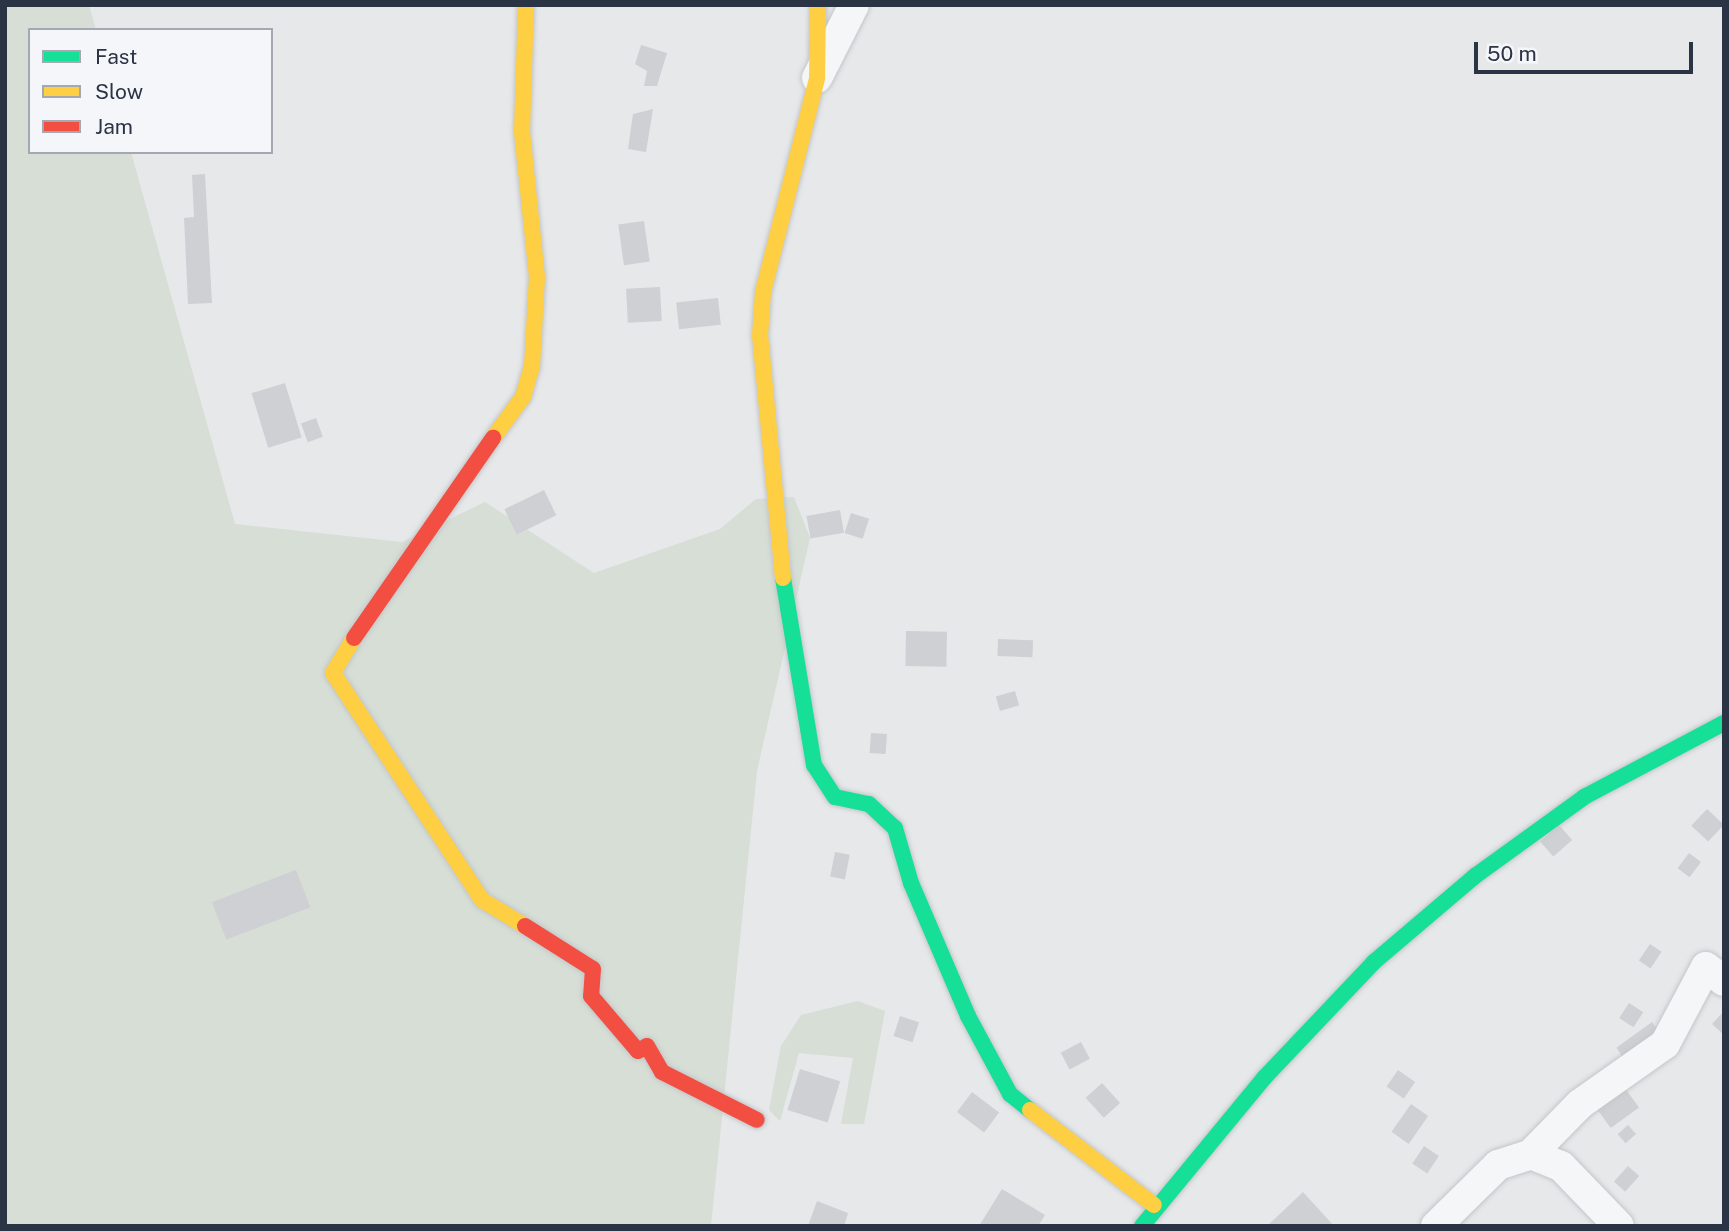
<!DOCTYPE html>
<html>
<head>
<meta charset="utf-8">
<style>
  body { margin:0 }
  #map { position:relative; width:1729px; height:1231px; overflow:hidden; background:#e6e8ea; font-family:"Public Sans",sans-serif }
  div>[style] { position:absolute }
  .green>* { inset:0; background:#d6ded6 }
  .building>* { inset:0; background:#ced0d3; transform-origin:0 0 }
  .roads { filter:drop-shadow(0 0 2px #c4c6c8) drop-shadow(0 0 2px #c4c6c8) }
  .street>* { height:30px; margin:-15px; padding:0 15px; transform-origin:15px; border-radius:15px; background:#f5f6f7 }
  .fast>* { height:16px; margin:-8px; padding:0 8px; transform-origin:8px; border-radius:8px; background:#16e098 }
  .slow>* { height:16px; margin:-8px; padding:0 8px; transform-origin:8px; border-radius:8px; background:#ffcf43 }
  .jam>* { height:16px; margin:-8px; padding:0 8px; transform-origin:8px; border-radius:8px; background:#f24e42 }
  span { translate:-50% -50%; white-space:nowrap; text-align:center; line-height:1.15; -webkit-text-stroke:6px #f4f6f9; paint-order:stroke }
  .frame { position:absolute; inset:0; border:7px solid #2b3445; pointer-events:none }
  .legend { position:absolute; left:28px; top:28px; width:245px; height:126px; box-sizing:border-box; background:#f4f6f9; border:2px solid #a4a8b1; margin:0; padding:9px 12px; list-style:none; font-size:21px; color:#2b3445 }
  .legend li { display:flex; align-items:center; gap:14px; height:35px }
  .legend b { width:35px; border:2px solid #a4a8b1 }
  .scale { position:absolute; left:1474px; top:42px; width:219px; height:32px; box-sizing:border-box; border:4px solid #2b3445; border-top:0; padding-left:9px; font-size:21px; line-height:24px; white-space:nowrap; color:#2b3445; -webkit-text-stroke:5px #f4f6f9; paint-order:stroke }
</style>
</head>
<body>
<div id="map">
  <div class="green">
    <i style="clip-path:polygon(5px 5px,89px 5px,96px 30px,30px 30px,30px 152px,131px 152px,235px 524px,402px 542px,485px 502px,594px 573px,720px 529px,756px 499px,794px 497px,810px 538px,757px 771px,711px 1226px,5px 1226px)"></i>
    <i style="clip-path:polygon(858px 1001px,885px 1011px,864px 1124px,841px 1124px,853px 1058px,799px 1053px,780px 1121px,769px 1110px,781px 1046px,801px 1015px)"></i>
  </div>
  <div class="building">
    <i style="clip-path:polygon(641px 45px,667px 53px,657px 86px,644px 86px,647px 71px,635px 64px)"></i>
    <i style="clip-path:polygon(653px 109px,646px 152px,628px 149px,633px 114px)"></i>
    <i style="clip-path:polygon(205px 174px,212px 303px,188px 304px,184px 218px,194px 217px,192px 175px)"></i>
    <i style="left:644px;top:221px;width:41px;height:26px;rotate:82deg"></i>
    <i style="left:660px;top:287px;width:34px;height:34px;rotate:87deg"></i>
    <i style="left:718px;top:298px;width:27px;height:42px;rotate:84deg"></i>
    <i style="left:285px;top:383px;width:57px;height:35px;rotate:73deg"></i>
    <i style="left:316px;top:418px;width:20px;height:16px;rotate:70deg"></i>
    <i style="left:544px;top:490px;width:28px;height:44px;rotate:64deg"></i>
    <i style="left:840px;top:510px;width:23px;height:34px;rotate:80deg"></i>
    <i style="left:851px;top:513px;width:19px;height:21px;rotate:18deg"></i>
    <i style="left:906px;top:631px;width:41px;height:35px;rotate:1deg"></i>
    <i style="left:998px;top:639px;width:35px;height:17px;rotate:2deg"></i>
    <i style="left:1015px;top:691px;width:15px;height:20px;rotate:74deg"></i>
    <i style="left:871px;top:733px;width:16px;height:20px;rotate:4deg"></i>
    <i style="left:1707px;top:809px;width:23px;height:23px;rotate:43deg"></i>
    <i style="left:1559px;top:825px;width:20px;height:25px;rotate:49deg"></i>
    <i style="left:835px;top:852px;width:15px;height:25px;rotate:11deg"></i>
    <i style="left:1689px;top:853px;width:15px;height:19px;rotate:37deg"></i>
    <i style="left:296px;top:870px;width:40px;height:90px;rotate:69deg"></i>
    <i style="left:1650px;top:944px;width:14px;height:20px;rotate:34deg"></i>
    <i style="left:1629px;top:1003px;width:17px;height:18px;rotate:33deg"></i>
    <i style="clip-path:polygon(1724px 1011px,1724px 1035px,1712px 1024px)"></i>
    <i style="left:900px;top:1016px;width:20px;height:21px;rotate:18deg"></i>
    <i style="left:1652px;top:1022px;width:14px;height:44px;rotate:54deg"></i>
    <i style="left:1081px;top:1042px;width:19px;height:23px;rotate:62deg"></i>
    <i style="left:800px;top:1069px;width:42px;height:43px;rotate:17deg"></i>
    <i style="left:1398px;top:1070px;width:21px;height:20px;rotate:35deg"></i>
    <i style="left:1102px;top:1083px;width:27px;height:22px;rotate:48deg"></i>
    <i style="left:1622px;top:1084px;width:29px;height:35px;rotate:54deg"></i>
    <i style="left:972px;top:1092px;width:34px;height:25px;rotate:37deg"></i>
    <i style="left:1411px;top:1104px;width:21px;height:34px;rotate:35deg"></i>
    <i style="left:1628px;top:1125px;width:12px;height:14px;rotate:48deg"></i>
    <i style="left:1424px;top:1146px;width:18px;height:21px;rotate:34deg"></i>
    <i style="left:1628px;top:1166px;width:15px;height:21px;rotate:42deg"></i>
    <i style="clip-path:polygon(1002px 1189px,1045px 1215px,1038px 1226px,979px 1226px)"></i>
    <i style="clip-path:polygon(1303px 1192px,1334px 1226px,1267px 1226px)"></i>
    <i style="clip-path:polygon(817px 1201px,848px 1213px,844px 1226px,808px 1226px)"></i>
  </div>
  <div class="roads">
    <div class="street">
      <i style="left:817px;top:78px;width:82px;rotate:-63.1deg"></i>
      <i style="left:1531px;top:1154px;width:70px;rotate:-45.6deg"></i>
      <i style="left:1580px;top:1104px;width:104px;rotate:-35.2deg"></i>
      <i style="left:1665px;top:1044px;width:87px;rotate:-62deg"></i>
      <i style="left:1706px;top:967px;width:23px;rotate:38deg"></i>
      <i style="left:1436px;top:1226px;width:87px;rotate:-44.5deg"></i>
      <i style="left:1498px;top:1165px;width:35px;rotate:-18deg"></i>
      <i style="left:1531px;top:1154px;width:32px;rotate:22deg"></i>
      <i style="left:1561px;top:1166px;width:83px;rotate:46deg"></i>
    </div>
    <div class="fast">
      <i style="left:783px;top:578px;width:190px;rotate:80.6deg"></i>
      <i style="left:814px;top:765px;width:38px;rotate:57deg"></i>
      <i style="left:835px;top:797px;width:35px;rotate:12deg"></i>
      <i style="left:869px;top:804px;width:35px;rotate:43deg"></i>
      <i style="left:895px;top:828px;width:57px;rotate:73.8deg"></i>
      <i style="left:911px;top:883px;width:145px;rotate:66.8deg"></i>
      <i style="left:968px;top:1016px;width:89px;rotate:61.7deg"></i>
      <i style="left:1010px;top:1094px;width:26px;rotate:39deg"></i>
      <i style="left:1142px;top:1226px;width:193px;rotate:-50.5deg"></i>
      <i style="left:1265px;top:1077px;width:158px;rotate:-46.5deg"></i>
      <i style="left:1374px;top:962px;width:133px;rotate:-40.4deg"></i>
      <i style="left:1475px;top:876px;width:135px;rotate:-35.9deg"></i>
      <i style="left:1584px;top:797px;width:158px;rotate:-27.9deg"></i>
    </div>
    <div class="slow">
      <i style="left:493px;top:438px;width:51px;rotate:-53.8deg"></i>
      <i style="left:523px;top:397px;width:32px;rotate:-74deg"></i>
      <i style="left:532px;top:366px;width:89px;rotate:-86.8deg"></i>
      <i style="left:537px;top:277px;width:147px;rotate:-95.9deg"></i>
      <i style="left:522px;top:131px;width:126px;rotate:-88.2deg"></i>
      <i style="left:783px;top:578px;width:243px;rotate:-95.4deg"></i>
      <i style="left:760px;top:336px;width:44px;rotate:-86.1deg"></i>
      <i style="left:763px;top:292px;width:221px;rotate:-75.8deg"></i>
      <i style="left:817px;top:78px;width:73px;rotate:-89.2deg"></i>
      <i style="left:354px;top:638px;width:41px;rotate:121deg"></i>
      <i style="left:333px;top:673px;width:272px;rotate:56.7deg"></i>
      <i style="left:482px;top:900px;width:50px;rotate:31.2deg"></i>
      <i style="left:1030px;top:1110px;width:156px;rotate:37.5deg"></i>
    </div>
    <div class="jam">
      <i style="left:354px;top:638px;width:244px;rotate:-55.2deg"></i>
      <i style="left:525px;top:926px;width:80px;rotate:32.3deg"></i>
      <i style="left:593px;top:969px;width:27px;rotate:94deg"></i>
      <i style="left:591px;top:996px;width:72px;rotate:49.5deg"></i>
      <i style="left:638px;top:1051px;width:10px;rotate:-29deg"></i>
      <i style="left:647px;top:1046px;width:30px;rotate:60deg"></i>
      <i style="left:662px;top:1072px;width:106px;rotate:26.8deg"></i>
    </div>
  </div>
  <div class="frame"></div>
  <ul class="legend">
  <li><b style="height:9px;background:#16e098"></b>Fast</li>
  <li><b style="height:9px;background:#ffcf43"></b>Slow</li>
  <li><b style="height:9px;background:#f24e42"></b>Jam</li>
  </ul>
  <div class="scale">50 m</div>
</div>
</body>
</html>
